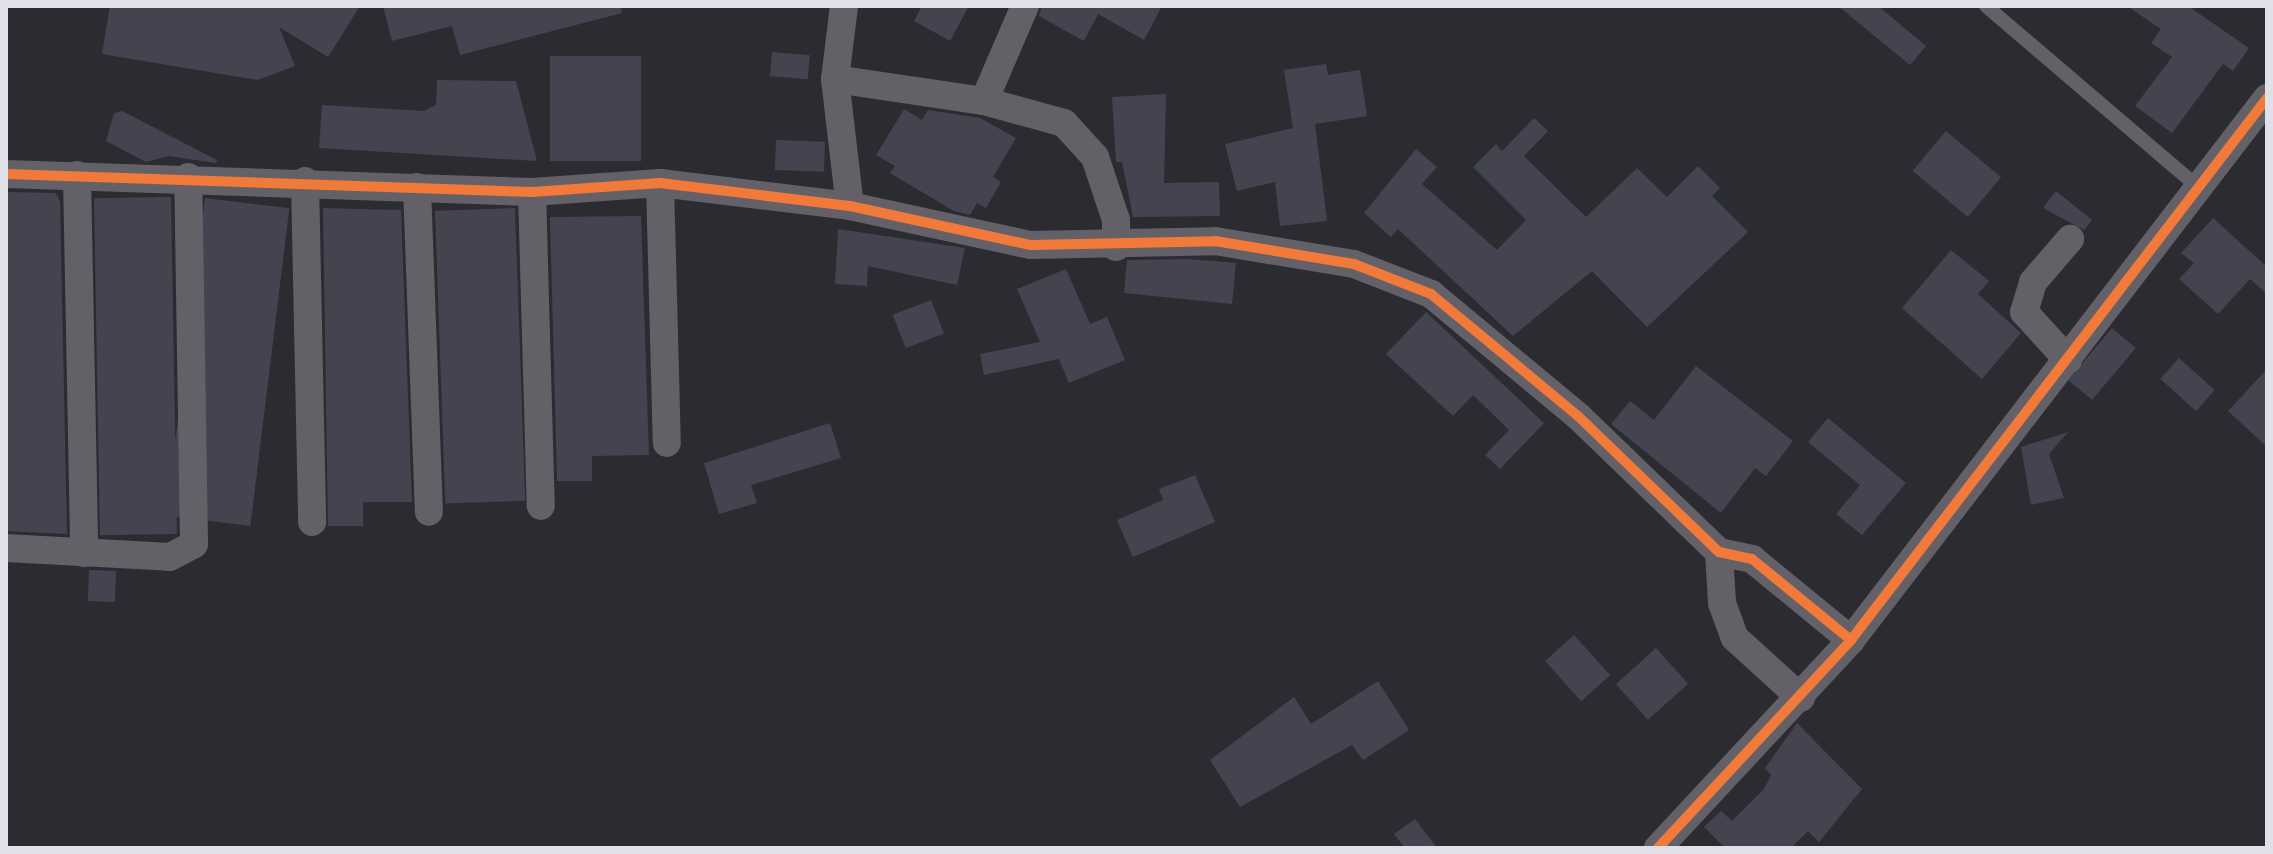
<!DOCTYPE html>
<html>
<head>
<meta charset="utf-8">
<style>
  body { margin:0 }
  #map { position:relative; width:2273px; height:854px; overflow:hidden; background:#2b2c31; font-family:"Source Serif 4",serif }
  div>[style] { position:absolute }
  .building>* { inset:0; background:#434450; transform-origin:0 0 }
  .lane>* { height:14px; margin:-7px; padding:0 7px; transform-origin:7px; border-radius:7px; background:#646068 }
  .street>* { height:28px; margin:-14px; padding:0 14px; transform-origin:14px; border-radius:14px; background:#646068 }
  .cycleway>* { height:10px; margin:-5px; padding:0 5px; transform-origin:5px; border-radius:5px; background:#f17a3a }
  span { translate:-50% -50%; white-space:nowrap; text-align:center; line-height:1.15; -webkit-text-stroke:6px #1e202a; paint-order:stroke }
  .frame { position:absolute; inset:0; border:8px solid #e0e1e8; pointer-events:none }
</style>
</head>
<body>
<div id="map">
  <div class="building">
    <i style="clip-path:polygon(110px 6px,360px 6px,328px 57px,279px 27px,295px 66px,258px 80px,102px 54px)"></i>
    <i style="clip-path:polygon(383px 6px,621px 6px,622px 13px,460px 55px,452px 26px,392px 41px)"></i>
    <i style="clip-path:polygon(922px 6px,969px 6px,950px 41px,914px 21px)"></i>
    <i style="clip-path:polygon(1042px 6px,1162px 6px,1144px 40px,1098px 14px,1084px 41px,1039px 16px)"></i>
    <i style="clip-path:polygon(1838px 6px,1878px 6px,1926px 46px,1910px 65px)"></i>
    <i style="clip-path:polygon(2127px 6px,2188px 6px,2249px 48px,2233px 71px,2223px 64px,2172px 133px,2135px 106px,2172px 57px,2151px 43px,2161px 29px)"></i>
    <i style="left:772px;top:52px;width:38px;height:24px;rotate:5deg"></i>
    <i style="left:550px;top:56px;width:91px;height:105px"></i>
    <i style="clip-path:polygon(1326px 64px,1328px 75px,1360px 70px,1367px 116px,1315px 124px,1327px 221px,1280px 226px,1275px 182px,1237px 191px,1225px 144px,1293px 128px,1284px 70px)"></i>
    <i style="clip-path:polygon(437px 80px,516px 81px,537px 161px,319px 148px,322px 105px,424px 111px,436px 105px)"></i>
    <i style="clip-path:polygon(1166px 94px,1164px 183px,1219px 182px,1220px 216px,1133px 217px,1122px 162px,1116px 162px,1112px 97px)"></i>
    <i style="clip-path:polygon(904px 109px,922px 120px,928px 110px,980px 118px,1016px 138px,993px 177px,1001px 182px,986px 208px,977px 203px,970px 215px,954px 211px,890px 173px,895px 166px,876px 155px)"></i>
    <i style="clip-path:polygon(122px 111px,217px 160px,216px 163px,169px 156px,146px 162px,106px 141px,114px 113px)"></i>
    <i style="clip-path:polygon(1534px 118px,1548px 131px,1524px 156px,1586px 217px,1637px 168px,1667px 197px,1698px 166px,1720px 188px,1712px 196px,1748px 232px,1647px 327px,1592px 271px,1513px 336px,1398px 229px,1391px 237px,1364px 213px,1416px 149px,1437px 167px,1422px 184px,1497px 250px,1526px 220px,1473px 167px,1496px 144px,1502px 151px)"></i>
    <i style="left:1946px;top:131px;width:72px;height:52px;rotate:40deg"></i>
    <i style="left:776px;top:140px;width:49px;height:30px;rotate:2deg"></i>
    <i style="clip-path:polygon(2056px 191px,2092px 220px,2084px 230px,2043px 208px)"></i>
    <i style="clip-path:polygon(6px 192px,56px 193px,60px 202px,67px 534px,6px 531px)"></i>
    <i style="left:171px;top:197px;width:337px;height:77px;rotate:89deg"></i>
    <i style="left:205px;top:198px;width:85px;height:320px;rotate:7deg"></i>
    <i style="clip-path:polygon(323px 208px,401px 210px,412px 502px,363px 502px,363px 526px,328px 526px)"></i>
    <i style="left:515px;top:208px;width:293px;height:80px;rotate:88deg"></i>
    <i style="clip-path:polygon(641px 216px,649px 455px,592px 456px,592px 481px,557px 481px,550px 217px)"></i>
    <i style="clip-path:polygon(2213px 218px,2267px 267px,2267px 294px,2250px 279px,2218px 314px,2179px 279px,2194px 263px,2181px 253px)"></i>
    <i style="clip-path:polygon(838px 229px,965px 248px,957px 285px,868px 266px,867px 286px,835px 284px)"></i>
    <i style="clip-path:polygon(1951px 250px,1989px 281px,1978px 294px,2021px 333px,1982px 379px,1902px 308px)"></i>
    <i style="clip-path:polygon(1187px 259px,1236px 263px,1232px 304px,1124px 293px,1127px 260px)"></i>
    <i style="clip-path:polygon(1066px 269px,1090px 324px,1107px 317px,1125px 360px,1069px 383px,1059px 359px,984px 375px,980px 354px,1040px 342px,1017px 289px)"></i>
    <i style="left:931px;top:300px;width:36px;height:41px;rotate:69deg"></i>
    <i style="clip-path:polygon(1426px 312px,1544px 423px,1500px 469px,1485px 455px,1509px 430px,1473px 395px,1453px 416px,1386px 354px)"></i>
    <i style="left:2112px;top:328px;width:31px;height:68px;rotate:40deg"></i>
    <i style="left:2179px;top:358px;width:48px;height:28px;rotate:42deg"></i>
    <i style="clip-path:polygon(1696px 366px,1793px 441px,1766px 476px,1755px 468px,1721px 513px,1611px 424px,1630px 401px,1654px 420px)"></i>
    <i style="clip-path:polygon(2267px 369px,2267px 447px,2228px 411px)"></i>
    <i style="clip-path:polygon(1828px 418px,1906px 483px,1862px 535px,1836px 514px,1860px 485px,1808px 442px)"></i>
    <i style="clip-path:polygon(830px 423px,841px 458px,751px 485px,757px 503px,719px 514px,704px 463px)"></i>
    <i style="clip-path:polygon(2068px 432px,2049px 454px,2064px 498px,2031px 505px,2021px 447px)"></i>
    <i style="clip-path:polygon(1195px 475px,1215px 522px,1133px 557px,1117px 520px,1163px 500px,1159px 489px)"></i>
    <i style="left:89px;top:570px;width:27px;height:31px;rotate:2deg"></i>
    <i style="left:1574px;top:635px;width:54px;height:39px;rotate:48deg"></i>
    <i style="left:1656px;top:648px;width:48px;height:54px;rotate:48deg"></i>
    <i style="clip-path:polygon(1378px 681px,1409px 730px,1363px 760px,1352px 745px,1240px 807px,1210px 760px,1294px 697px,1311px 724px)"></i>
    <i style="clip-path:polygon(1797px 723px,1862px 789px,1819px 842px,1808px 831px,1791px 848px,1725px 848px,1704px 827px,1721px 811px,1732px 821px,1764px 789px,1771px 775px,1765px 768px)"></i>
    <i style="clip-path:polygon(1415px 819px,1437px 848px,1405px 848px,1394px 834px)"></i>
  </div>
  <div class="lane">
    <i style="left:1986px;top:6px;width:279px;rotate:40.5deg"></i>
  </div>
  <div class="street">
    <i style="left:844px;top:6px;width:74px;rotate:97deg"></i>
    <i style="left:835px;top:79px;width:128px;rotate:83.3deg"></i>
    <i style="left:835px;top:79px;width:151px;rotate:8.4deg"></i>
    <i style="left:984px;top:101px;width:83px;rotate:15.4deg"></i>
    <i style="left:1064px;top:123px;width:46px;rotate:47.6deg"></i>
    <i style="left:1095px;top:157px;width:66px;rotate:71.6deg"></i>
    <i style="left:1116px;top:220px;width:27px;rotate:90deg"></i>
    <i style="left:984px;top:101px;width:103px;rotate:-66.7deg"></i>
    <i style="left:6px;top:174px;width:526px;rotate:1.96deg"></i>
    <i style="left:532px;top:192px;width:128px;rotate:-4deg"></i>
    <i style="left:660px;top:183px;width:191px;rotate:6.9deg"></i>
    <i style="left:850px;top:206px;width:185px;rotate:12.2deg"></i>
    <i style="left:1031px;top:245px;width:184px;rotate:-1.2deg"></i>
    <i style="left:1215px;top:241px;width:141px;rotate:9.4deg"></i>
    <i style="left:1354px;top:264px;width:83px;rotate:21.3deg"></i>
    <i style="left:1431px;top:294px;width:191px;rotate:39.7deg"></i>
    <i style="left:1578px;top:416px;width:196px;rotate:44deg"></i>
    <i style="left:1719px;top:552px;width:34px;rotate:12deg"></i>
    <i style="left:1752px;top:559px;width:128px;rotate:39.3deg"></i>
    <i style="left:77px;top:175px;width:378px;rotate:88.9deg"></i>
    <i style="left:305px;top:181px;width:341px;rotate:88.8deg"></i>
    <i style="left:660px;top:183px;width:260px;rotate:88.5deg"></i>
    <i style="left:417px;top:187px;width:325px;rotate:87.9deg"></i>
    <i style="left:532px;top:192px;width:314px;rotate:88.4deg"></i>
    <i style="left:2068px;top:360px;width:65px;rotate:-132.5deg"></i>
    <i style="left:2024px;top:312px;width:31px;rotate:-73deg"></i>
    <i style="left:2033px;top:282px;width:57px;rotate:-49.3deg"></i>
    <i style="left:6px;top:548px;width:164px;rotate:3.1deg"></i>
    <i style="left:170px;top:557px;width:27px;rotate:-28deg"></i>
    <i style="left:194px;top:544px;width:367px;rotate:-90.9deg"></i>
    <i style="left:1719px;top:552px;width:51px;rotate:86.6deg"></i>
    <i style="left:1722px;top:603px;width:37px;rotate:70deg"></i>
    <i style="left:1735px;top:638px;width:89px;rotate:42.3deg"></i>
    <i style="left:1658px;top:848px;width:284px;rotate:-47.1deg"></i>
    <i style="left:1851px;top:640px;width:683px;rotate:-52.49deg"></i>
  </div>
  <div class="cycleway">
    <i style="left:6px;top:174px;width:526px;rotate:1.96deg"></i>
    <i style="left:532px;top:192px;width:128px;rotate:-4deg"></i>
    <i style="left:660px;top:183px;width:191px;rotate:6.9deg"></i>
    <i style="left:850px;top:206px;width:185px;rotate:12.2deg"></i>
    <i style="left:1031px;top:245px;width:184px;rotate:-1.2deg"></i>
    <i style="left:1215px;top:241px;width:141px;rotate:9.4deg"></i>
    <i style="left:1354px;top:264px;width:83px;rotate:21.3deg"></i>
    <i style="left:1431px;top:294px;width:191px;rotate:39.7deg"></i>
    <i style="left:1578px;top:416px;width:196px;rotate:44deg"></i>
    <i style="left:1719px;top:552px;width:34px;rotate:12deg"></i>
    <i style="left:1752px;top:559px;width:128px;rotate:39.3deg"></i>
    <i style="left:1658px;top:848px;width:284px;rotate:-47.1deg"></i>
    <i style="left:1851px;top:640px;width:683px;rotate:-52.49deg"></i>
  </div>
  <div class="frame"></div>
</div>
</body>
</html>
